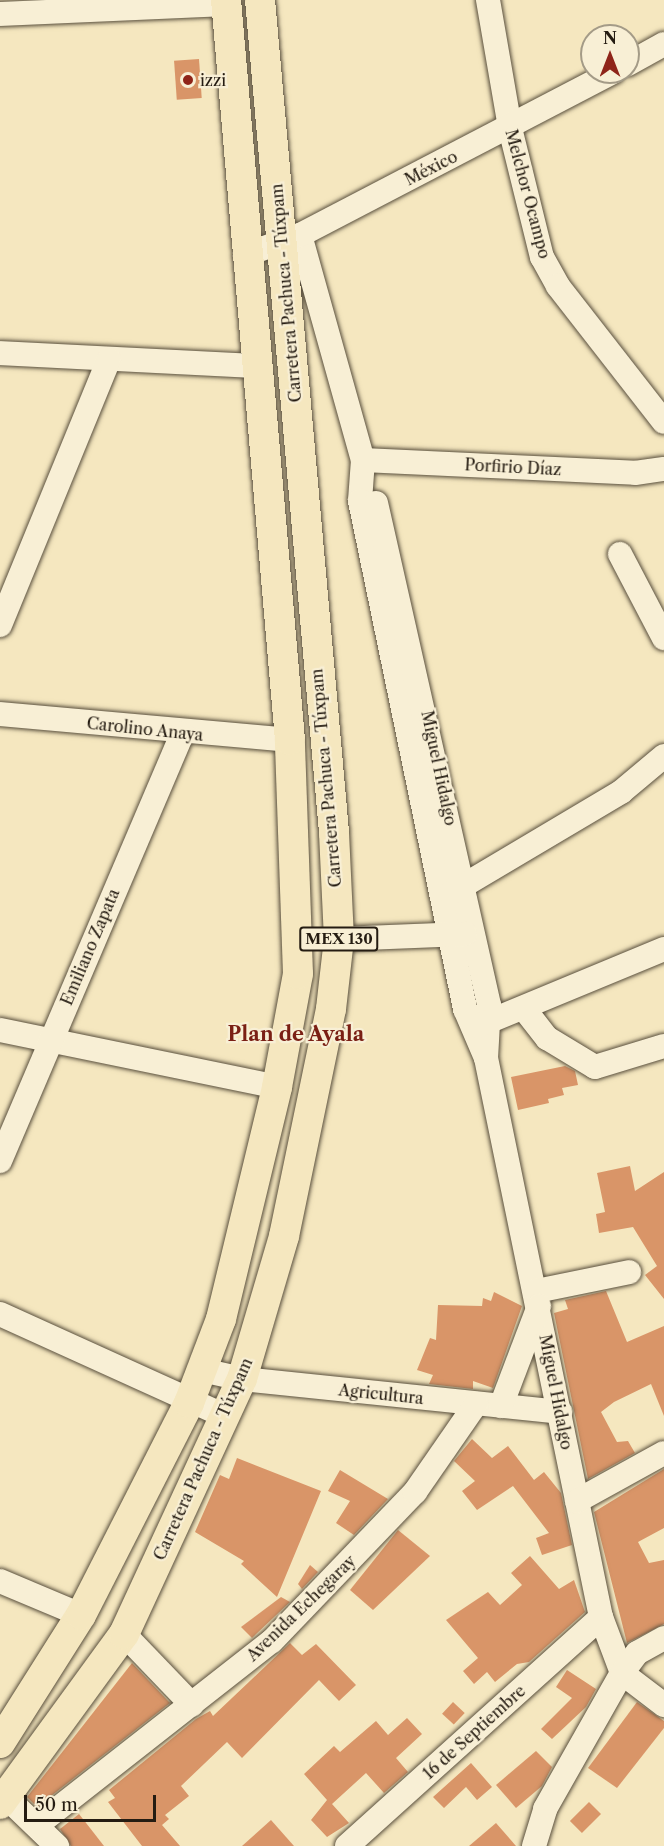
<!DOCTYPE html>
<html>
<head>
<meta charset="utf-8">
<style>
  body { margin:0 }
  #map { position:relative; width:664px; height:1846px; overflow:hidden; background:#f5e7bf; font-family:"Libre Caslon Text",serif }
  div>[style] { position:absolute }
  .building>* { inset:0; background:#d99568; transform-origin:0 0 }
  .roads { filter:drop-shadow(0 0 2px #594f3d) drop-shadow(0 0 2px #594f3d) }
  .minor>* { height:24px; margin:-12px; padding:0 12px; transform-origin:12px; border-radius:12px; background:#f8efd5 }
  .major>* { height:30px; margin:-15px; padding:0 15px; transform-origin:15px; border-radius:15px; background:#f5e7bf }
  .dots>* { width:16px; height:16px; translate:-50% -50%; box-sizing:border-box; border:3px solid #f8efd5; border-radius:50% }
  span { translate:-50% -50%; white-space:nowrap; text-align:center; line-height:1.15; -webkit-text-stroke:4.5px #f8efd5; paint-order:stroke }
  .shield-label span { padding:2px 4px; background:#f8efd5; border:2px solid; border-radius:4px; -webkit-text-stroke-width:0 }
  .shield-label { font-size:15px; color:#251c12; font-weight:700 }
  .poi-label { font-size:16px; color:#251c12 }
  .left { translate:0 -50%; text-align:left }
  .street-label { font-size:16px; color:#251c12 }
  .quarter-label { font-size:20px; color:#7a1f14; font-weight:700 }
  .north { position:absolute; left:580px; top:24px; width:60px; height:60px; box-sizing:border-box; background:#f8efd5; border:2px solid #a49b87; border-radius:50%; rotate:0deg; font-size:16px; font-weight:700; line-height:24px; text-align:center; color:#251c12 }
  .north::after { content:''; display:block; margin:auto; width:21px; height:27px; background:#8f2418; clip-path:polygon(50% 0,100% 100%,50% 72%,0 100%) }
  .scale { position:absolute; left:24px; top:1795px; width:132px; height:27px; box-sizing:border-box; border:3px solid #251c12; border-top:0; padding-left:8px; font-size:18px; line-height:21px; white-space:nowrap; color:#251c12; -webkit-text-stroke:4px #f8efd5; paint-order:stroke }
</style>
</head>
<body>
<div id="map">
  <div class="building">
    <i style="left:199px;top:59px;width:39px;height:25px;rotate:86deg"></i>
    <i style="clip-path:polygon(565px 1066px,575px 1071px,578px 1085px,562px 1088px,564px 1095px,548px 1099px,549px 1103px,518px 1110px,511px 1077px)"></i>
    <i style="clip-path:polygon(630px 1166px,635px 1191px,664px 1172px,664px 1299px,645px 1275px,657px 1266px,633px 1227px,599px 1233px,596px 1214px,605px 1212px,597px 1173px)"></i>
    <i style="clip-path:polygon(606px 1291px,627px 1342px,664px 1326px,664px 1416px,651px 1384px,614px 1402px,601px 1412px,617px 1442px,628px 1441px,635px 1453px,588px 1479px,554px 1313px,568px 1309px,565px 1300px)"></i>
    <i style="clip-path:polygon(494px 1292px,522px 1306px,493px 1388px,473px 1381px,473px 1389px,429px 1384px,433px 1375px,417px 1370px,430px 1338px,436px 1340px,438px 1305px,482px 1306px,483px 1298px,491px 1301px)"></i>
    <i style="clip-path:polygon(472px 1439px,492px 1458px,508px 1446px,534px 1480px,544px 1472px,561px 1493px,572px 1545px,542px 1555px,536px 1538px,549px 1533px,513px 1486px,477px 1510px,462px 1491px,475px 1481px,454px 1461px)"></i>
    <i style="clip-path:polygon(237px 1458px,321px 1491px,277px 1597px,241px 1564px,244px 1561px,195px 1532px,220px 1475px,229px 1479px)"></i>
    <i style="clip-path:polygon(664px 1469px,664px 1528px,638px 1542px,649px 1563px,664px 1560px,664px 1624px,627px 1643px,594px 1512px)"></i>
    <i style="clip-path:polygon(340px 1470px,388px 1499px,354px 1535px,336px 1523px,350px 1501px,328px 1491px)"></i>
    <i style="clip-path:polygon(398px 1530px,430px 1556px,373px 1610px,350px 1590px)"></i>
    <i style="clip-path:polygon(530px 1556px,559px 1589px,574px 1580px,585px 1612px,529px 1662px,517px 1664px,495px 1682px,487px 1672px,474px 1684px,463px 1671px,478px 1658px,446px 1620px,488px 1592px,500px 1605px,522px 1585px,511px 1573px)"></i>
    <i style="clip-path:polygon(310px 1565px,318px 1572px,302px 1589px,298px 1584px)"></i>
    <i style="clip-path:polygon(281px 1597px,290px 1602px,252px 1638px,241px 1627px)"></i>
    <i style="clip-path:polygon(290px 1643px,302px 1655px,316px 1644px,356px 1685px,339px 1701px,319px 1680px,242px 1758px,227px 1742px,181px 1786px,189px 1796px,165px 1815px,169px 1819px,162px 1825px,180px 1846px,142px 1846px,108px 1802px,115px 1798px,109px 1790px,196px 1719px,210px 1711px,213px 1716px)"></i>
    <i style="clip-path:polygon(132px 1663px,170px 1703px,37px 1807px,27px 1797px)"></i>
    <i style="clip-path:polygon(567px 1670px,596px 1689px,586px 1707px,552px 1739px,541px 1729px,572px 1698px,556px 1687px)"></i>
    <i style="left:453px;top:1702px;width:16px;height:16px;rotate:43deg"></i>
    <i style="clip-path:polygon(637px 1702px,664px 1721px,664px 1728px,617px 1788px,588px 1768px)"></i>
    <i style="clip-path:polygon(407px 1718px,422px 1734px,396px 1758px,408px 1772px,384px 1793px,366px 1773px,332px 1804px,349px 1823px,327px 1837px,311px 1820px,327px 1800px,304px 1774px,334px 1746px,340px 1752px,376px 1721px,388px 1735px)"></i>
    <i style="clip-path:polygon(536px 1751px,552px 1767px,542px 1786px,516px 1808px,496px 1785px)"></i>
    <i style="clip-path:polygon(471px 1763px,492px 1787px,477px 1800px,466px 1787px,444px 1808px,433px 1797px)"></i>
    <i style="left:589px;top:1802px;width:17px;height:27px;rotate:45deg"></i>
    <i style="clip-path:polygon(79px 1814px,90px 1828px,104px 1846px,71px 1846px,60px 1829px)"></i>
    <i style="clip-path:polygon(271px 1820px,294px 1846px,242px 1846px)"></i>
    <i style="clip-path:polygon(496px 1823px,516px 1846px,469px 1846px)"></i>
  </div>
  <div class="roads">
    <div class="minor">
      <i style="left:488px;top:0;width:130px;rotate:80.2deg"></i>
      <i style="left:510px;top:128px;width:133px;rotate:76.1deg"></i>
      <i style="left:542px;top:257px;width:33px;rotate:61deg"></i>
      <i style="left:558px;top:286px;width:172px;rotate:52.1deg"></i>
      <i style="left:0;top:14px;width:226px;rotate:-2.5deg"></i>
      <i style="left:628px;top:64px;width:41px;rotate:-29.1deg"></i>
      <i style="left:300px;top:235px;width:234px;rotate:74.4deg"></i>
      <i style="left:363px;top:460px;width:41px;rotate:94.2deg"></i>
      <i style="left:360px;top:501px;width:519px;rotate:78.32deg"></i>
      <i style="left:465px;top:1009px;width:53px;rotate:66.8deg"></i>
      <i style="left:486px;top:1058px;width:571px;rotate:78.38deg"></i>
      <i style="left:601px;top:1617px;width:60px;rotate:69.4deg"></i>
      <i style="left:622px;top:1673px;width:53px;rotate:37.3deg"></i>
      <i style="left:245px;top:255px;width:59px;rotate:-20deg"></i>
      <i style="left:300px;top:235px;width:353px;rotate:-27.5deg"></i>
      <i style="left:0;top:353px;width:253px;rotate:2.9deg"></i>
      <i style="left:363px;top:460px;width:272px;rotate:2.7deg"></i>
      <i style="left:635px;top:473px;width:29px;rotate:-8deg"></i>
      <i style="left:376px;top:503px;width:515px;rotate:77.31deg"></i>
      <i style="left:489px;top:1005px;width:53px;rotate:93.2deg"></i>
      <i style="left:620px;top:554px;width:95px;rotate:62.4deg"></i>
      <i style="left:0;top:625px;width:287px;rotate:-67.7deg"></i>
      <i style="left:0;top:714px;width:291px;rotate:5.1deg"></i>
      <i style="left:451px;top:893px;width:198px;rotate:-30.7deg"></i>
      <i style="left:621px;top:792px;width:56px;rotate:-39.9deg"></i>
      <i style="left:339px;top:939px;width:126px;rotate:-2.3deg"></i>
      <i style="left:525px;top:1010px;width:36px;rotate:52deg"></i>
      <i style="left:547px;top:1038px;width:56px;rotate:31.1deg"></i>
      <i style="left:595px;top:1067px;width:72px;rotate:-16.9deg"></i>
      <i style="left:478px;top:1026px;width:201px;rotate:-22.5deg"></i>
      <i style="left:0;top:1030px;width:283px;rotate:11.6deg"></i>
      <i style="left:0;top:1161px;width:464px;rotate:-66.9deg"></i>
      <i style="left:536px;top:1291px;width:95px;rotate:-11.5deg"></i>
      <i style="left:0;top:1314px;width:247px;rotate:24.4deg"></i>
      <i style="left:202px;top:1370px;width:41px;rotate:12.7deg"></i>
      <i style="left:242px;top:1379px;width:320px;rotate:5.9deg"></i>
      <i style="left:501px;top:1406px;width:107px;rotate:-69.2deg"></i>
      <i style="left:577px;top:1501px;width:99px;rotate:-28.9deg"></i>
      <i style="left:0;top:1581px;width:88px;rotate:22.8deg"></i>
      <i style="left:124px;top:1634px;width:98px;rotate:46.2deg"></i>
      <i style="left:6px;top:1797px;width:71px;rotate:43.9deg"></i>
      <i style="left:37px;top:1825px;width:298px;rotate:-38.1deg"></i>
      <i style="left:272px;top:1641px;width:207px;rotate:-46.2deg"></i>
      <i style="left:415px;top:1492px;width:107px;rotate:-55.3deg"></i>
      <i style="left:347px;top:1846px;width:342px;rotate:-42deg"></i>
      <i style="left:534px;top:1846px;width:39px;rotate:-73deg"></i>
      <i style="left:545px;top:1809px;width:156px;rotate:-60.5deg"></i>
      <i style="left:622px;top:1673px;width:25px;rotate:-53deg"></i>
      <i style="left:637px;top:1653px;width:31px;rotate:-29deg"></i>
    </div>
    <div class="major">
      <i style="left:0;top:1743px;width:151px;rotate:-57.7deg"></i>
      <i style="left:81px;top:1615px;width:238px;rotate:-63deg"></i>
      <i style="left:189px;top:1403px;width:90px;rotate:-69.1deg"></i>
      <i style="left:221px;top:1319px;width:239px;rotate:-76.4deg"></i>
      <i style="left:277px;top:1087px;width:115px;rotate:-79.5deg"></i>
      <i style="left:298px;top:974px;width:234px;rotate:-92deg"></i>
      <i style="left:290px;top:740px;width:743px;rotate:-94.94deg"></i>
      <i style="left:0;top:1804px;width:210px;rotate:-53.9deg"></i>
      <i style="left:124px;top:1634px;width:281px;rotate:-65.2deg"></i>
      <i style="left:242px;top:1379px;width:149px;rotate:-73.6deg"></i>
      <i style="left:284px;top:1236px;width:232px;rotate:-78.3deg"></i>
      <i style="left:331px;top:1009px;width:70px;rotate:-83.5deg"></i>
      <i style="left:339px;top:939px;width:107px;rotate:-92.7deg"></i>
      <i style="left:334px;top:832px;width:835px;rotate:-95.08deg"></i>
    </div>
  </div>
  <div class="dots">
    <i style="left:188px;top:80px;background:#8f2418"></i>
  </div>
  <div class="shield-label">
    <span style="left:339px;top:939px">MEX 130</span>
  </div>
  <div class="poi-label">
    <span class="left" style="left:200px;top:80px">izzi</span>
  </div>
  <div class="street-label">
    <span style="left:431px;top:168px;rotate:-27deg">México</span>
    <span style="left:528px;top:194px;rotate:75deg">Melchor Ocampo</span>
    <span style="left:286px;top:293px;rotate:-95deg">Carretera Pachuca - Túxpam</span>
    <span style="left:513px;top:467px;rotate:3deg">Porfirio Díaz</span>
    <span style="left:145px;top:729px;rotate:6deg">Carolino Anaya</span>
    <span style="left:439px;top:768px;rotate:78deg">Miguel Hidalgo</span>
    <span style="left:326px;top:778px;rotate:-95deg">Carretera Pachuca - Túxpam</span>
    <span style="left:90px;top:947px;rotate:-67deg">Emiliano Zapata</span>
    <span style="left:556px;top:1392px;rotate:79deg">Miguel Hidalgo</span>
    <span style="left:381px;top:1394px;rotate:6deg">Agricultura</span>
    <span style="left:203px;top:1459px;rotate:-66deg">Carretera Pachuca - Túxpam</span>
    <span style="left:301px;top:1608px;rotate:-44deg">Avenida Echegaray</span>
    <span style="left:474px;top:1732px;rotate:-42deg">16 de Septiembre</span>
  </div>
  <div class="quarter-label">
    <span style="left:296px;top:1034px">Plan de Ayala</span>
  </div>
  <div class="north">N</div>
  <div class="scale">50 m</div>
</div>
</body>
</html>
